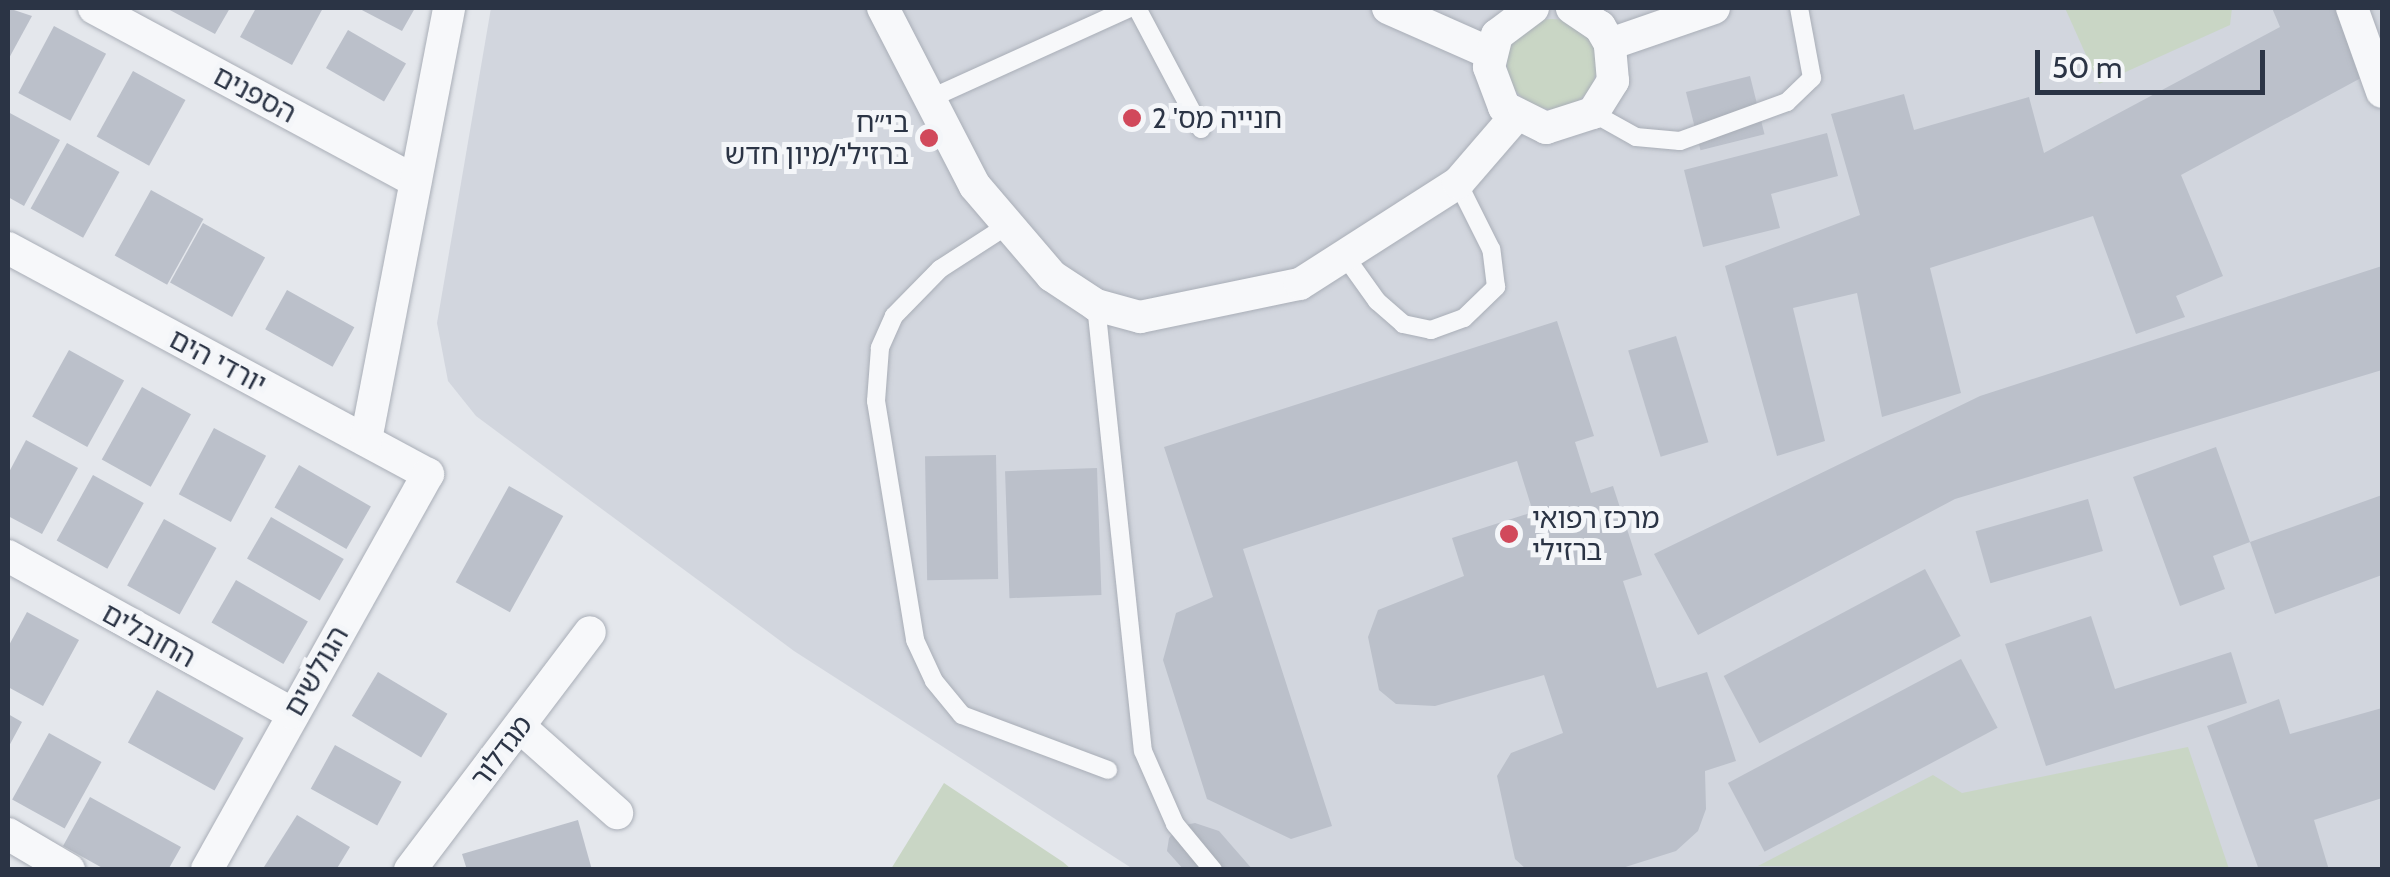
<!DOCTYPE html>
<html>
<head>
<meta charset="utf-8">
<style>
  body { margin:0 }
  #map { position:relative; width:2390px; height:877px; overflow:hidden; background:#e4e7ec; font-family:Cabin,"Noto Sans Hebrew",sans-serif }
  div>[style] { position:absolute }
  .built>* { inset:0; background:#d2d6de }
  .green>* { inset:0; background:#c9d6c5 }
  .round { border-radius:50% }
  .building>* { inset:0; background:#bbc0ca; transform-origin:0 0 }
  .roads { filter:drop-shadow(0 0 2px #a9aeb7) drop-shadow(0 0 2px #a9aeb7) }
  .lane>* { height:18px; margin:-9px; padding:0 9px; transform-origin:9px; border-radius:9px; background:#f7f8fa }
  .street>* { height:32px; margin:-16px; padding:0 16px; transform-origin:16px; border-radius:16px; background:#f7f8fa }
  .dots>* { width:28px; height:28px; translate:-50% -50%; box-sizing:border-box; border:5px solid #f4f6f9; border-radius:50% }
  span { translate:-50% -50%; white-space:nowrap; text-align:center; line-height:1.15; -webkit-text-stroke:10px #f4f6f9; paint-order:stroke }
  .street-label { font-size:28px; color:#2b3445 }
  .poi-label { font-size:28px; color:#2b3445 }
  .left { translate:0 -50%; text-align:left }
  .right { translate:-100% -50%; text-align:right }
  .frame { position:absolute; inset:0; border:10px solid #2b3445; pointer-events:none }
  .scale { position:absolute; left:2035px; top:50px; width:230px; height:45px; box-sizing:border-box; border:5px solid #2b3445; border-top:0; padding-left:12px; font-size:30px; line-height:35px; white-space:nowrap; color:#2b3445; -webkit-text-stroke:8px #f4f6f9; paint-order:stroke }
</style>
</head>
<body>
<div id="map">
  <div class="built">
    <i style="clip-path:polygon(491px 8px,2382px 8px,2382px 869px,1133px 869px,794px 651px,476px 416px,448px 381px,437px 323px)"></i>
  </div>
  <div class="green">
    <i style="clip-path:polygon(2065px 8px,2232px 8px,2230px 25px,2099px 84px)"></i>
    <i class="round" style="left:1507px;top:19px;width:90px;height:90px"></i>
    <i style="clip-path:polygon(2188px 747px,2229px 869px,1758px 866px,1933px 775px,1962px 793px)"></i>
    <i style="clip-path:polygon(944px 783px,1063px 862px,1071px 869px,891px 869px)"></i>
  </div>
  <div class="building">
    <i style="clip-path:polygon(8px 8px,32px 16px,8px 60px)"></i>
    <i style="clip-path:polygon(166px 8px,230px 8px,215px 34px)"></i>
    <i style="clip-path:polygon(256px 8px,323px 8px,292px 65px,240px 37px)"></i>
    <i style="clip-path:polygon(358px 8px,415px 8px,402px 31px)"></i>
    <i style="clip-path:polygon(2272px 8px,2345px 8px,2372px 72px,2181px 175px,2223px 276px,2176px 296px,2185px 317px,2136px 334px,2093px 216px,1930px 268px,1961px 393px,1882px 417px,1857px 293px,1793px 308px,1825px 441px,1777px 456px,1725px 266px,1860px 215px,1831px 114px,1904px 94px,1914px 130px,2029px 97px,2044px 153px,2280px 27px)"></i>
    <i style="left:54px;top:26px;width:59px;height:76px;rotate:28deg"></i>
    <i style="left:348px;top:30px;width:67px;height:44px;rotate:30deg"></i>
    <i style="left:133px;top:71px;width:60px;height:75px;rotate:29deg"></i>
    <i style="left:1750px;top:76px;width:60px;height:66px;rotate:76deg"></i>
    <i style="clip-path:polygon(8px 112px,60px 140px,24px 206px,8px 197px)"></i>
    <i style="clip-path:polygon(1827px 133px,1838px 176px,1771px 194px,1780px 228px,1703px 247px,1684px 170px)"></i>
    <i style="left:67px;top:143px;width:60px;height:75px;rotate:29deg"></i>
    <i style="left:151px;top:190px;width:60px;height:75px;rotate:29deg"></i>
    <i style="left:203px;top:223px;width:71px;height:68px;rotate:29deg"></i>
    <i style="clip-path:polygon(2382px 266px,2382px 370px,1955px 499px,1698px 635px,1654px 554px,1980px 396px)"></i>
    <i style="left:287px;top:290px;width:77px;height:45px;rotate:29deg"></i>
    <i style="clip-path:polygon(1557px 321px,1594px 436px,1575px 442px,1591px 493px,1613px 486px,1642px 575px,1623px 581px,1657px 688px,1707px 672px,1736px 761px,1705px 771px,1706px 809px,1698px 831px,1676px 851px,1616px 870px,1527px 870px,1515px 859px,1497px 776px,1511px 753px,1563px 733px,1544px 675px,1435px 706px,1396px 704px,1379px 690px,1368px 637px,1378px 610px,1464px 576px,1452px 538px,1533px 512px,1517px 461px,1243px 549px,1332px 826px,1291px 839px,1207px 799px,1163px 660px,1176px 613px,1213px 597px,1164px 447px)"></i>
    <i style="left:1676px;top:336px;width:111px;height:50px;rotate:73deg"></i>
    <i style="left:69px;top:350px;width:63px;height:76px;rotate:29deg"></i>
    <i style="left:142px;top:387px;width:56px;height:83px;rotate:29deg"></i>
    <i style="left:214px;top:428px;width:59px;height:75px;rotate:28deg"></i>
    <i style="clip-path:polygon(26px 440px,78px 468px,42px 534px,8px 516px,8px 474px)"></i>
    <i style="clip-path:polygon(2216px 447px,2250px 542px,2382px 495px,2382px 575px,2275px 614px,2250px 542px,2213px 556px,2225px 589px,2180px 606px,2133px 477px)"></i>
    <i style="left:996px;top:455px;width:124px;height:71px;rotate:89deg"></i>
    <i style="left:299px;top:465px;width:83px;height:49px;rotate:30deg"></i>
    <i style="left:1097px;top:468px;width:127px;height:92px;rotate:88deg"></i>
    <i style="left:93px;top:475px;width:58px;height:75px;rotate:29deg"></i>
    <i style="left:509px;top:486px;width:62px;height:110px;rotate:29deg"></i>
    <i style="left:2088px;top:499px;width:54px;height:117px;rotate:74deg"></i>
    <i style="left:271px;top:517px;width:84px;height:48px;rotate:30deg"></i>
    <i style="left:164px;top:519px;width:60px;height:76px;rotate:29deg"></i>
    <i style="left:1925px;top:569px;width:76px;height:228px;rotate:62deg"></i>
    <i style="left:236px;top:580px;width:83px;height:49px;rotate:30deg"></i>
    <i style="clip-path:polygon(27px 612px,79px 640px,43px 706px,8px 687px,8px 647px)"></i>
    <i style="clip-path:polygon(2091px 616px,2115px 689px,2231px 652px,2247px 703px,2046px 766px,2005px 644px)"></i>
    <i style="left:1961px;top:659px;width:78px;height:264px;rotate:62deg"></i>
    <i style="left:378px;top:672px;width:81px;height:51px;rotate:31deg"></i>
    <i style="left:157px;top:690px;width:99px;height:60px;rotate:29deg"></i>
    <i style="clip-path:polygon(2279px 699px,2290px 734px,2382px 708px,2382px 798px,2314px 820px,2329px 870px,2259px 870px,2207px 726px)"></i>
    <i style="clip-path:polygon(8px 714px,22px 722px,8px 748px)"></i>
    <i style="left:49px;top:733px;width:60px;height:76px;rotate:29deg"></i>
    <i style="left:335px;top:745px;width:76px;height:50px;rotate:29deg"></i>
    <i style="clip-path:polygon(90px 797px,181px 847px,168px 870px,106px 870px,63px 846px)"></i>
    <i style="clip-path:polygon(297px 815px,350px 847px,336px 870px,264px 867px)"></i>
    <i style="clip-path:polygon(578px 820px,592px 870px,467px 870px,462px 854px)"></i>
    <i style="clip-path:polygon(1195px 823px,1219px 831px,1253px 870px,1184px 870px,1167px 851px,1169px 838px,1180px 826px)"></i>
  </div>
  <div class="roads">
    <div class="lane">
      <i style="left:1137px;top:8px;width:137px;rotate:62.1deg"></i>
      <i style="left:927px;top:100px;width:223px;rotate:-24.4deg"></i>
      <i style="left:1593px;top:113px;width:49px;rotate:29.2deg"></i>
      <i style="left:1636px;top:137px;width:44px;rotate:5.2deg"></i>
      <i style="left:1680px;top:141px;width:114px;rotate:-20deg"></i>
      <i style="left:1787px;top:102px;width:35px;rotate:-44deg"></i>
      <i style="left:1812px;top:78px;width:71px;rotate:-100.5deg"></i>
      <i style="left:1008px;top:225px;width:81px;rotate:147.1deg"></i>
      <i style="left:940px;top:269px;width:66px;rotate:134.4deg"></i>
      <i style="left:894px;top:316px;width:35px;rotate:114deg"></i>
      <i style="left:880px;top:348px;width:53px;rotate:94.3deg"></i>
      <i style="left:876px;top:401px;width:242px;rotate:80.7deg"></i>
      <i style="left:915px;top:640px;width:45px;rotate:65.1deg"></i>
      <i style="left:934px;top:681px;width:44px;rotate:50.5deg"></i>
      <i style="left:962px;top:715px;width:156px;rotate:20.6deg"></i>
      <i style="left:1347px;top:259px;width:52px;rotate:54.5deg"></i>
      <i style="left:1377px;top:301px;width:35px;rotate:41deg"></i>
      <i style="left:1403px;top:324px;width:29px;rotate:12deg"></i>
      <i style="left:1431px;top:330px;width:35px;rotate:-20deg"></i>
      <i style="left:1464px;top:318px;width:45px;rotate:-44.1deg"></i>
      <i style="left:1496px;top:287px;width:38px;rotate:-97deg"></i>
      <i style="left:1491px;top:249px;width:74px;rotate:-116.6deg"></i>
      <i style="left:1096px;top:305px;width:448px;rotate:84deg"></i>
      <i style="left:1143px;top:751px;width:80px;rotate:66.3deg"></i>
      <i style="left:1175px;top:824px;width:60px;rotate:50.4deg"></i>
    </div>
    <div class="street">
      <i style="left:94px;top:8px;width:365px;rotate:28.3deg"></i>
      <i style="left:883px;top:8px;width:200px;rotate:62.7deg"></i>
      <i style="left:975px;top:186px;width:118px;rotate:49.5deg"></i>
      <i style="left:1052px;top:276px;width:53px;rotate:33.4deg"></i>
      <i style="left:1096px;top:305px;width:46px;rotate:15.3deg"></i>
      <i style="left:1140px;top:317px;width:163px;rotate:-11.7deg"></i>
      <i style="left:1300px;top:284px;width:188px;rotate:-32.6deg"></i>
      <i style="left:1458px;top:183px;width:87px;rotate:-49.2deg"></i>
      <i style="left:1388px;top:8px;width:111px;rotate:23.8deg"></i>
      <i style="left:1533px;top:8px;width:45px;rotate:143.1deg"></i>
      <i style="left:1497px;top:35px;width:33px;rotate:104deg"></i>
      <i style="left:1489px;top:67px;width:43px;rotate:69.4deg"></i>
      <i style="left:1504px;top:107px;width:47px;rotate:26.6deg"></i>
      <i style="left:1546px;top:128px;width:49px;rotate:-17.7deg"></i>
      <i style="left:1593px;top:113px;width:38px;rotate:-58deg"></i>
      <i style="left:1613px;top:81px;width:37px;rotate:-95deg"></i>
      <i style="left:1610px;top:44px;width:20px;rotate:-120deg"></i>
      <i style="left:1600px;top:27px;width:34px;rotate:-146deg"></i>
      <i style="left:2352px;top:8px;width:89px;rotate:70.3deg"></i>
      <i style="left:1610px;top:44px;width:110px;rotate:-19.1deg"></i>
      <i style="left:8px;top:248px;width:477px;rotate:28.3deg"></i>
      <i style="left:428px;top:474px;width:453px;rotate:119.2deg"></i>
      <i style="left:366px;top:440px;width:440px;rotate:-79.1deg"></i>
      <i style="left:8px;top:556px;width:324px;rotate:29deg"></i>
      <i style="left:520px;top:727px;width:130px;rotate:41.6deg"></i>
      <i style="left:8px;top:834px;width:71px;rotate:30.5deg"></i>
      <i style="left:410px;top:870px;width:298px;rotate:-52.9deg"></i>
    </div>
  </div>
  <div class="dots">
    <i style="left:1132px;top:118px;background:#d1495b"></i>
    <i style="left:929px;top:138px;background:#d1495b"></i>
    <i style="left:1509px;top:534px;background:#d1495b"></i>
  </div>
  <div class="street-label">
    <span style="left:255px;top:94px;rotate:28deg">הספנים</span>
    <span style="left:218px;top:361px;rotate:28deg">יורדי הים</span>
    <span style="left:149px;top:635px;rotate:29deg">החובלים</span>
    <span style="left:316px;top:671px;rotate:-60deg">הגולשים</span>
    <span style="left:501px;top:751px;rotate:-53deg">מגדלור</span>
  </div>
  <div class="poi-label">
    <span class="left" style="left:1152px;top:118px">חנייה מס' 2</span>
    <span class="right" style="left:909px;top:138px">בי״ח<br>ברזילי/מיון חדש</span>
    <span class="left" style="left:1532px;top:534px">מרכז רפואי<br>ברזילי</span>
  </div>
  <div class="frame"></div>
  <div class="scale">50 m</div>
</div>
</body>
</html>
